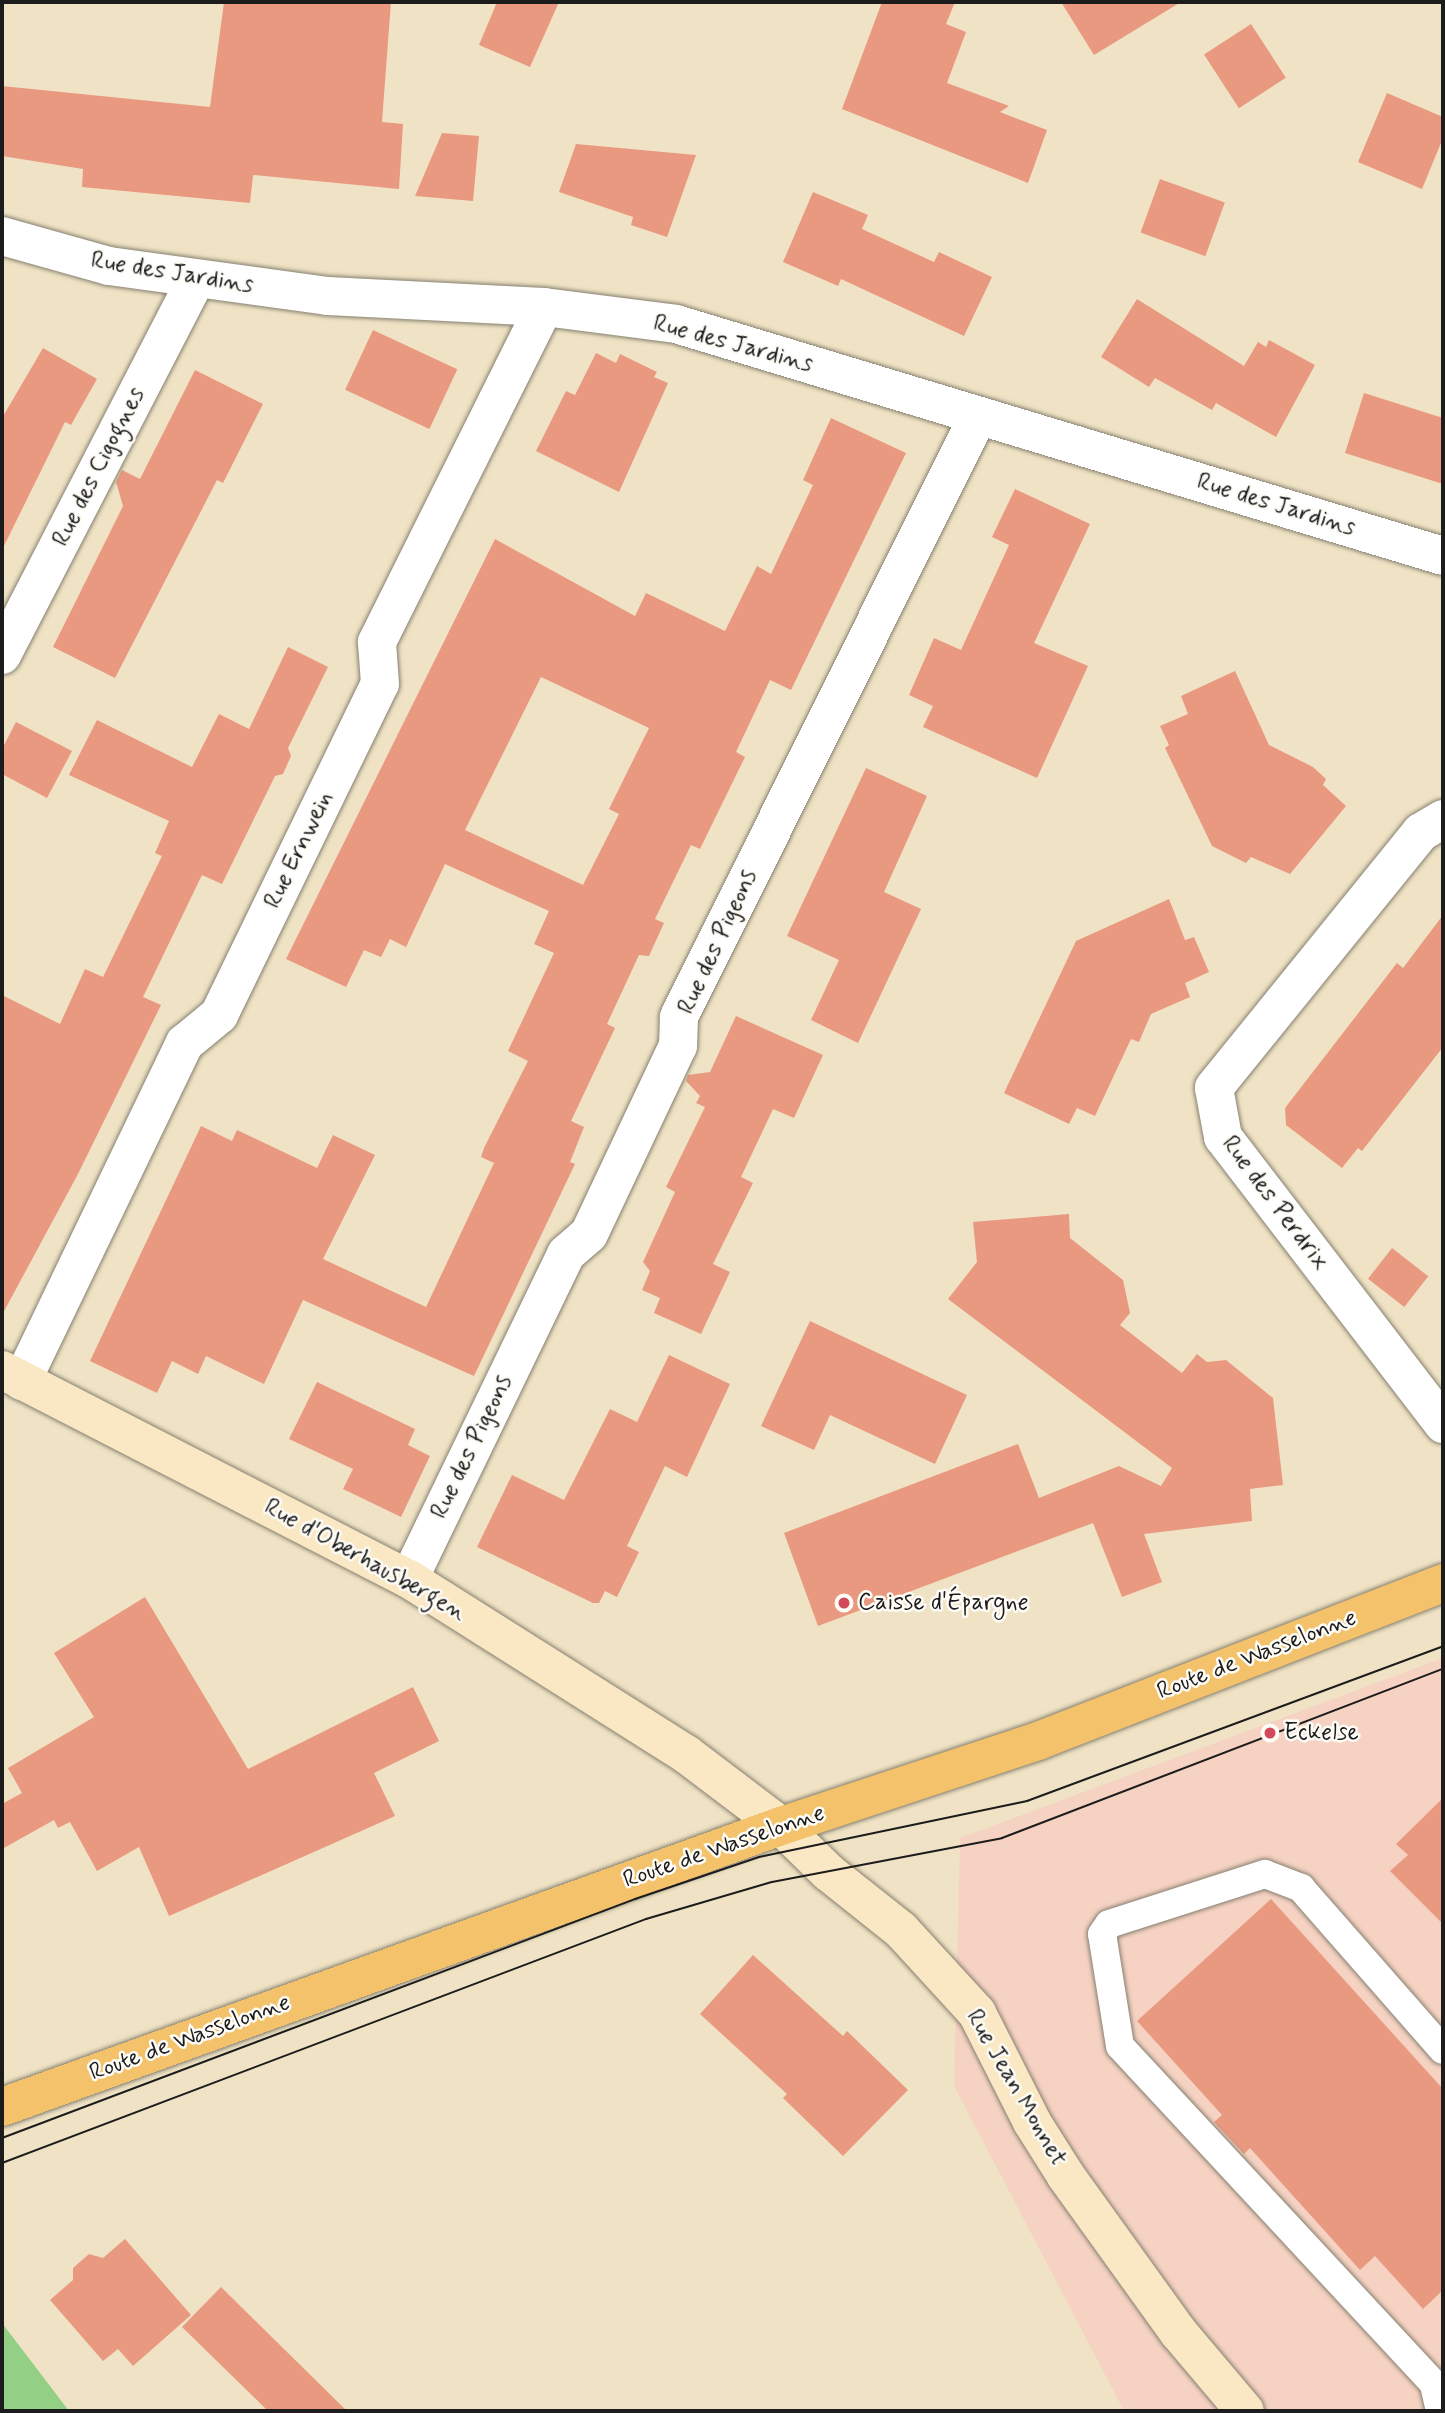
<!DOCTYPE html>
<html>
<head>
<meta charset="utf-8">
<style>
  body { margin:0 }
  #map { position:relative; width:1445px; height:2413px; overflow:hidden; background:#f0e3c5; font-family:Mynerve,sans-serif }
  div>[style] { position:absolute }
  .built>* { inset:0; background:#f6d2c3 }
  .green>* { inset:0; background:#93cf84 }
  .building>* { inset:0; background:#e99980; transform-origin:0 0 }
  .roads { filter:drop-shadow(0 0 2px #868070) drop-shadow(0 0 2px #868070) }
  .lane>* { height:28px; margin:-14px; padding:0 14px; transform-origin:14px; border-radius:14px; background:#fff }
  .street>* { height:38px; margin:-19px; padding:0 19px; transform-origin:19px; border-radius:19px; background:#fff }
  .secondary>* { height:38px; margin:-19px; padding:0 19px; transform-origin:19px; border-radius:19px; background:#fae7c3 }
  .primary>* { height:38px; margin:-19px; padding:0 19px; transform-origin:19px; border-radius:19px; background:#f3c26a }
  .tram>* { height:2px; margin:-1px; padding:0 1px; transform-origin:1px; border-radius:1px; background:#1c1c1c }
  .dots>* { width:19px; height:19px; translate:-50% -50%; box-sizing:border-box; border:4px solid #fdfcf7; border-radius:50% }
  span { translate:-50% -50%; white-space:nowrap; text-align:center; line-height:1.15; -webkit-text-stroke:5px #fdfcf7; paint-order:stroke }
  .street-label { font-size:24px; color:#1c1c1c }
  .poi-label { font-size:24px; color:#1c1c1c }
  .left { translate:0 -50%; text-align:left }
  .frame { position:absolute; inset:0; border:4px solid #1c1c1c; pointer-events:none }
</style>
</head>
<body>
<div id="map">
  <div class="built">
    <i style="clip-path:polygon(1443px 1658px,1443px 2411px,1124px 2411px,954px 2086px,960px 1838px)"></i>
  </div>
  <div class="green">
    <i style="clip-path:polygon(2px 2323px,69px 2411px,2px 2411px)"></i>
  </div>
  <div class="building">
    <i style="clip-path:polygon(224px 2px,391px 2px,382px 122px,403px 124px,399px 189px,253px 175px,250px 203px,82px 187px,83px 169px,2px 156px,2px 86px,210px 107px)"></i>
    <i style="clip-path:polygon(497px 2px,559px 2px,530px 67px,479px 45px)"></i>
    <i style="clip-path:polygon(882px 2px,955px 2px,946px 24px,966px 32px,947px 83px,1009px 106px,1000px 112px,1047px 130px,1028px 183px,842px 109px)"></i>
    <i style="clip-path:polygon(1061px 2px,1181px 2px,1094px 55px)"></i>
    <i style="left:1251px;top:24px;width:64px;height:56px;rotate:57deg"></i>
    <i style="clip-path:polygon(1387px 93px,1443px 117px,1443px 138px,1422px 189px,1358px 162px)"></i>
    <i style="clip-path:polygon(442px 133px,479px 136px,473px 201px,415px 196px)"></i>
    <i style="clip-path:polygon(576px 144px,696px 155px,667px 237px,631px 225px,633px 217px,559px 192px)"></i>
    <i style="left:1160px;top:179px;width:69px;height:57px;rotate:20deg"></i>
    <i style="clip-path:polygon(813px 192px,868px 215px,862px 229px,934px 262px,939px 252px,992px 277px,964px 336px,841px 279px,838px 286px,783px 262px)"></i>
    <i style="clip-path:polygon(1137px 299px,1244px 366px,1258px 342px,1266px 347px,1269px 340px,1315px 365px,1276px 437px,1216px 403px,1212px 410px,1155px 378px,1149px 387px,1101px 357px)"></i>
    <i style="left:373px;top:330px;width:93px;height:66px;rotate:25deg"></i>
    <i style="clip-path:polygon(43px 348px,97px 379px,71px 425px,65px 422px,2px 550px,2px 418px)"></i>
    <i style="clip-path:polygon(596px 353px,616px 363px,620px 354px,657px 372px,654px 377px,668px 383px,619px 492px,536px 451px,566px 391px,575px 395px)"></i>
    <i style="clip-path:polygon(195px 370px,263px 404px,223px 483px,217px 480px,115px 678px,53px 647px,123px 506px,116px 482px,122px 470px,140px 479px)"></i>
    <i style="clip-path:polygon(1364px 393px,1443px 418px,1443px 484px,1345px 453px)"></i>
    <i style="clip-path:polygon(evenodd,831px 418px,906px 453px,791px 690px,770px 680px,736px 752px,745px 757px,700px 849px,691px 845px,655px 919px,664px 923px,649px 956px,639px 955px,607px 1024px,615px 1028px,571px 1121px,584px 1127px,570px 1162px,575px 1164px,474px 1376px,303px 1300px,264px 1384px,206px 1356px,198px 1374px,172px 1361px,157px 1393px,90px 1361px,201px 1126px,232px 1141px,237px 1130px,317px 1168px,333px 1135px,375px 1155px,323px 1259px,426px 1307px,494px 1163px,481px 1157px,484px 1148px,528px 1061px,508px 1051px,554px 953px,534px 944px,549px 911px,445px 864px,406px 947px,390px 939px,381px 957px,364px 950px,346px 987px,286px 959px,495px 539px,635px 616px,646px 593px,725px 631px,757px 566px,771px 574px,813px 485px,803px 480px,831px 418px,541px 677px,649px 728px,609px 809px,619px 814px,583px 885px,465px 830px,541px 677px)"></i>
    <i style="clip-path:polygon(1015px 489px,1090px 524px,1034px 643px,1088px 666px,1037px 778px,923px 727px,933px 706px,909px 695px,934px 638px,961px 650px,1009px 545px,992px 537px)"></i>
    <i style="clip-path:polygon(288px 647px,328px 667px,288px 748px,291px 756px,283px 774px,275px 776px,222px 884px,202px 875px,143px 997px,161px 1005px,78px 1174px,2px 1315px,2px 995px,60px 1024px,85px 969px,103px 977px,162px 856px,155px 853px,169px 821px,69px 775px,97px 720px,192px 767px,219px 714px,249px 729px)"></i>
    <i style="clip-path:polygon(1235px 671px,1269px 745px,1313px 767px,1326px 779px,1323px 785px,1346px 806px,1290px 874px,1251px 857px,1246px 863px,1212px 846px,1165px 748px,1169px 745px,1160px 726px,1188px 714px,1181px 696px)"></i>
    <i style="clip-path:polygon(16px 722px,72px 751px,47px 798px,2px 774px,2px 749px)"></i>
    <i style="clip-path:polygon(866px 768px,927px 796px,884px 892px,921px 909px,858px 1043px,811px 1020px,839px 960px,787px 936px)"></i>
    <i style="clip-path:polygon(1169px 899px,1185px 940px,1194px 937px,1209px 972px,1185px 983px,1190px 997px,1151px 1014px,1139px 1042px,1131px 1039px,1095px 1116px,1077px 1108px,1069px 1124px,1004px 1093px,1076px 941px)"></i>
    <i style="clip-path:polygon(1443px 915px,1443px 1047px,1362px 1151px,1358px 1148px,1342px 1168px,1286px 1125px,1285px 1108px,1397px 963px,1403px 968px)"></i>
    <i style="clip-path:polygon(736px 1016px,823px 1055px,794px 1118px,773px 1109px,741px 1177px,753px 1183px,713px 1264px,730px 1272px,701px 1334px,654px 1313px,660px 1298px,642px 1290px,650px 1271px,643px 1262px,675px 1192px,666px 1187px,705px 1107px,696px 1103px,700px 1096px,686px 1081px,688px 1075px,710px 1072px)"></i>
    <i style="clip-path:polygon(1069px 1214px,1070px 1238px,1123px 1280px,1130px 1313px,1120px 1325px,1182px 1373px,1197px 1354px,1207px 1362px,1226px 1360px,1273px 1398px,1283px 1485px,1250px 1489px,1252px 1521px,1144px 1534px,1162px 1582px,1122px 1597px,1093px 1523px,818px 1626px,784px 1533px,1018px 1444px,1039px 1498px,1119px 1466px,1161px 1486px,1172px 1468px,948px 1299px,977px 1262px,973px 1222px)"></i>
    <i style="left:1392px;top:1248px;width:46px;height:39px;rotate:38deg"></i>
    <i style="clip-path:polygon(810px 1321px,967px 1395px,935px 1464px,830px 1415px,814px 1450px,761px 1426px)"></i>
    <i style="clip-path:polygon(669px 1355px,730px 1384px,687px 1477px,665px 1466px,627px 1546px,639px 1552px,617px 1597px,605px 1591px,599px 1603px,593px 1603px,477px 1547px,512px 1475px,564px 1500px,610px 1409px,637px 1422px)"></i>
    <i style="clip-path:polygon(317px 1382px,415px 1429px,408px 1445px,430px 1456px,401px 1517px,343px 1489px,353px 1469px,289px 1439px)"></i>
    <i style="clip-path:polygon(145px 1597px,248px 1769px,413px 1687px,439px 1741px,374px 1773px,395px 1816px,169px 1916px,139px 1847px,97px 1871px,70px 1822px,58px 1828px,54px 1820px,2px 1849px,2px 1804px,22px 1793px,8px 1768px,94px 1717px,54px 1653px)"></i>
    <i style="clip-path:polygon(1443px 1798px,1443px 1924px,1390px 1871px,1408px 1855px,1396px 1844px)"></i>
    <i style="clip-path:polygon(1271px 1899px,1443px 2089px,1443px 2290px,1423px 2309px,1375px 2256px,1360px 2270px,1250px 2148px,1244px 2154px,1214px 2122px,1222px 2115px,1137px 2021px)"></i>
    <i style="clip-path:polygon(753px 1955px,843px 2036px,847px 2031px,908px 2090px,843px 2156px,783px 2098px,787px 2094px,700px 2014px)"></i>
    <i style="clip-path:polygon(125px 2239px,191px 2315px,133px 2366px,118px 2349px,103px 2361px,50px 2300px,73px 2280px,73px 2268px,89px 2254px,103px 2258px)"></i>
    <i style="clip-path:polygon(221px 2287px,347px 2411px,268px 2411px,182px 2327px)"></i>
  </div>
  <div class="roads">
    <div class="lane">
      <i style="left:1440px;top:2411px;width:28px;rotate:-103deg"></i>
      <i style="left:1434px;top:2384px;width:461px;rotate:-132.9deg"></i>
      <i style="left:1120px;top:2046px;width:113px;rotate:-99.1deg"></i>
      <i style="left:1102px;top:1934px;width:12px;rotate:-55deg"></i>
      <i style="left:1109px;top:1924px;width:164px;rotate:-17.8deg"></i>
      <i style="left:1265px;top:1874px;width:39px;rotate:21deg"></i>
      <i style="left:1301px;top:1888px;width:215px;rotate:48.8deg"></i>
    </div>
    <div class="street">
      <i style="left:2px;top:236px;width:111px;rotate:15.7deg"></i>
      <i style="left:109px;top:266px;width:221px;rotate:7.8deg"></i>
      <i style="left:328px;top:296px;width:216px;rotate:2.9deg"></i>
      <i style="left:544px;top:307px;width:133px;rotate:7.3deg"></i>
      <i style="left:676px;top:324px;width:801px;rotate:16.83deg"></i>
      <i style="left:2px;top:655px;width:423px;rotate:-62.7deg"></i>
      <i style="left:1443px;top:819px;width:26px;rotate:149deg"></i>
      <i style="left:1421px;top:832px;width:329px;rotate:129deg"></i>
      <i style="left:1214px;top:1088px;width:50px;rotate:79.6deg"></i>
      <i style="left:1223px;top:1137px;width:362px;rotate:52.5deg"></i>
      <i style="left:22px;top:1381px;width:375px;rotate:-64.3deg"></i>
      <i style="left:185px;top:1043px;width:44px;rotate:-39.5deg"></i>
      <i style="left:219px;top:1015px;width:368px;rotate:-64.1deg"></i>
      <i style="left:380px;top:684px;width:42px;rotate:-94.1deg"></i>
      <i style="left:377px;top:642px;width:374px;rotate:-63.5deg"></i>
      <i style="left:409px;top:1579px;width:361px;rotate:-64.2deg"></i>
      <i style="left:566px;top:1254px;width:30px;rotate:-41deg"></i>
      <i style="left:589px;top:1234px;width:208px;rotate:-64.7deg"></i>
      <i style="left:678px;top:1046px;width:29px;rotate:-88deg"></i>
      <i style="left:679px;top:1017px;width:671px;rotate:-63.55deg"></i>
    </div>
    <div class="secondary">
      <i style="left:2px;top:1370px;width:458px;rotate:27.2deg"></i>
      <i style="left:409px;top:1579px;width:328px;rotate:32.3deg"></i>
      <i style="left:686px;top:1754px;width:119px;rotate:37.2deg"></i>
      <i style="left:781px;top:1826px;width:66px;rotate:44.4deg"></i>
      <i style="left:828px;top:1872px;width:93px;rotate:38.5deg"></i>
      <i style="left:901px;top:1930px;width:113px;rotate:47.5deg"></i>
      <i style="left:977px;top:2013px;width:122px;rotate:63.2deg"></i>
      <i style="left:1032px;top:2122px;width:64px;rotate:57.8deg"></i>
      <i style="left:1066px;top:2176px;width:193px;rotate:54.3deg"></i>
      <i style="left:1179px;top:2333px;width:102px;rotate:49.8deg"></i>
    </div>
    <div class="primary">
      <i style="left:2px;top:2107px;width:828px;rotate:-19.84deg"></i>
      <i style="left:781px;top:1826px;width:271px;rotate:-18.3deg"></i>
      <i style="left:1038px;top:1741px;width:435px;rotate:-21.3deg"></i>
    </div>
  </div>
  <div class="tram">
    <i style="left:2px;top:2138px;width:677px;rotate:-20.68deg"></i>
    <i style="left:635px;top:1899px;width:131px;rotate:-18.7deg"></i>
    <i style="left:759px;top:1857px;width:274px;rotate:-11.8deg"></i>
    <i style="left:1027px;top:1801px;width:444px;rotate:-20.4deg"></i>
    <i style="left:2px;top:2163px;width:689px;rotate:-20.75deg"></i>
    <i style="left:646px;top:1919px;width:131px;rotate:-16.4deg"></i>
    <i style="left:772px;top:1882px;width:234px;rotate:-10.8deg"></i>
    <i style="left:1002px;top:1838px;width:472px;rotate:-21deg"></i>
  </div>
  <div class="dots">
    <i style="left:844px;top:1603px;background:#d1495b"></i>
    <i style="left:1270px;top:1733px;background:#d1495b"></i>
  </div>
  <div class="street-label">
    <span style="left:172px;top:273px;rotate:9deg">Rue des Jardins</span>
    <span style="left:733px;top:344px;rotate:15deg">Rue des Jardins</span>
    <span style="left:99px;top:467px;rotate:-63deg">Rue des Cigognes</span>
    <span style="left:1276px;top:505px;rotate:17deg">Rue des Jardins</span>
    <span style="left:299px;top:850px;rotate:-64deg">Rue Ernwein</span>
    <span style="left:718px;top:942px;rotate:-65deg">Rue des Pigeons</span>
    <span style="left:1275px;top:1203px;rotate:53deg">Rue des Perdrix</span>
    <span style="left:472px;top:1447px;rotate:-64deg">Rue des Pigeons</span>
    <span style="left:365px;top:1560px;rotate:29deg">Rue d'Oberhausbergen</span>
    <span style="left:1257px;top:1655px;rotate:-21deg">Route de Wasselonne</span>
    <span style="left:724px;top:1847px;rotate:-19deg">Route de Wasselonne</span>
    <span style="left:190px;top:2038px;rotate:-20deg">Route de Wasselonne</span>
    <span style="left:1016px;top:2088px;rotate:60deg">Rue Jean Monnet</span>
  </div>
  <div class="poi-label">
    <span class="left" style="left:858px;top:1603px">Caisse d'Épargne</span>
    <span class="left" style="left:1284px;top:1733px">Eckelse</span>
  </div>
  <div class="frame"></div>
</div>
</body>
</html>
